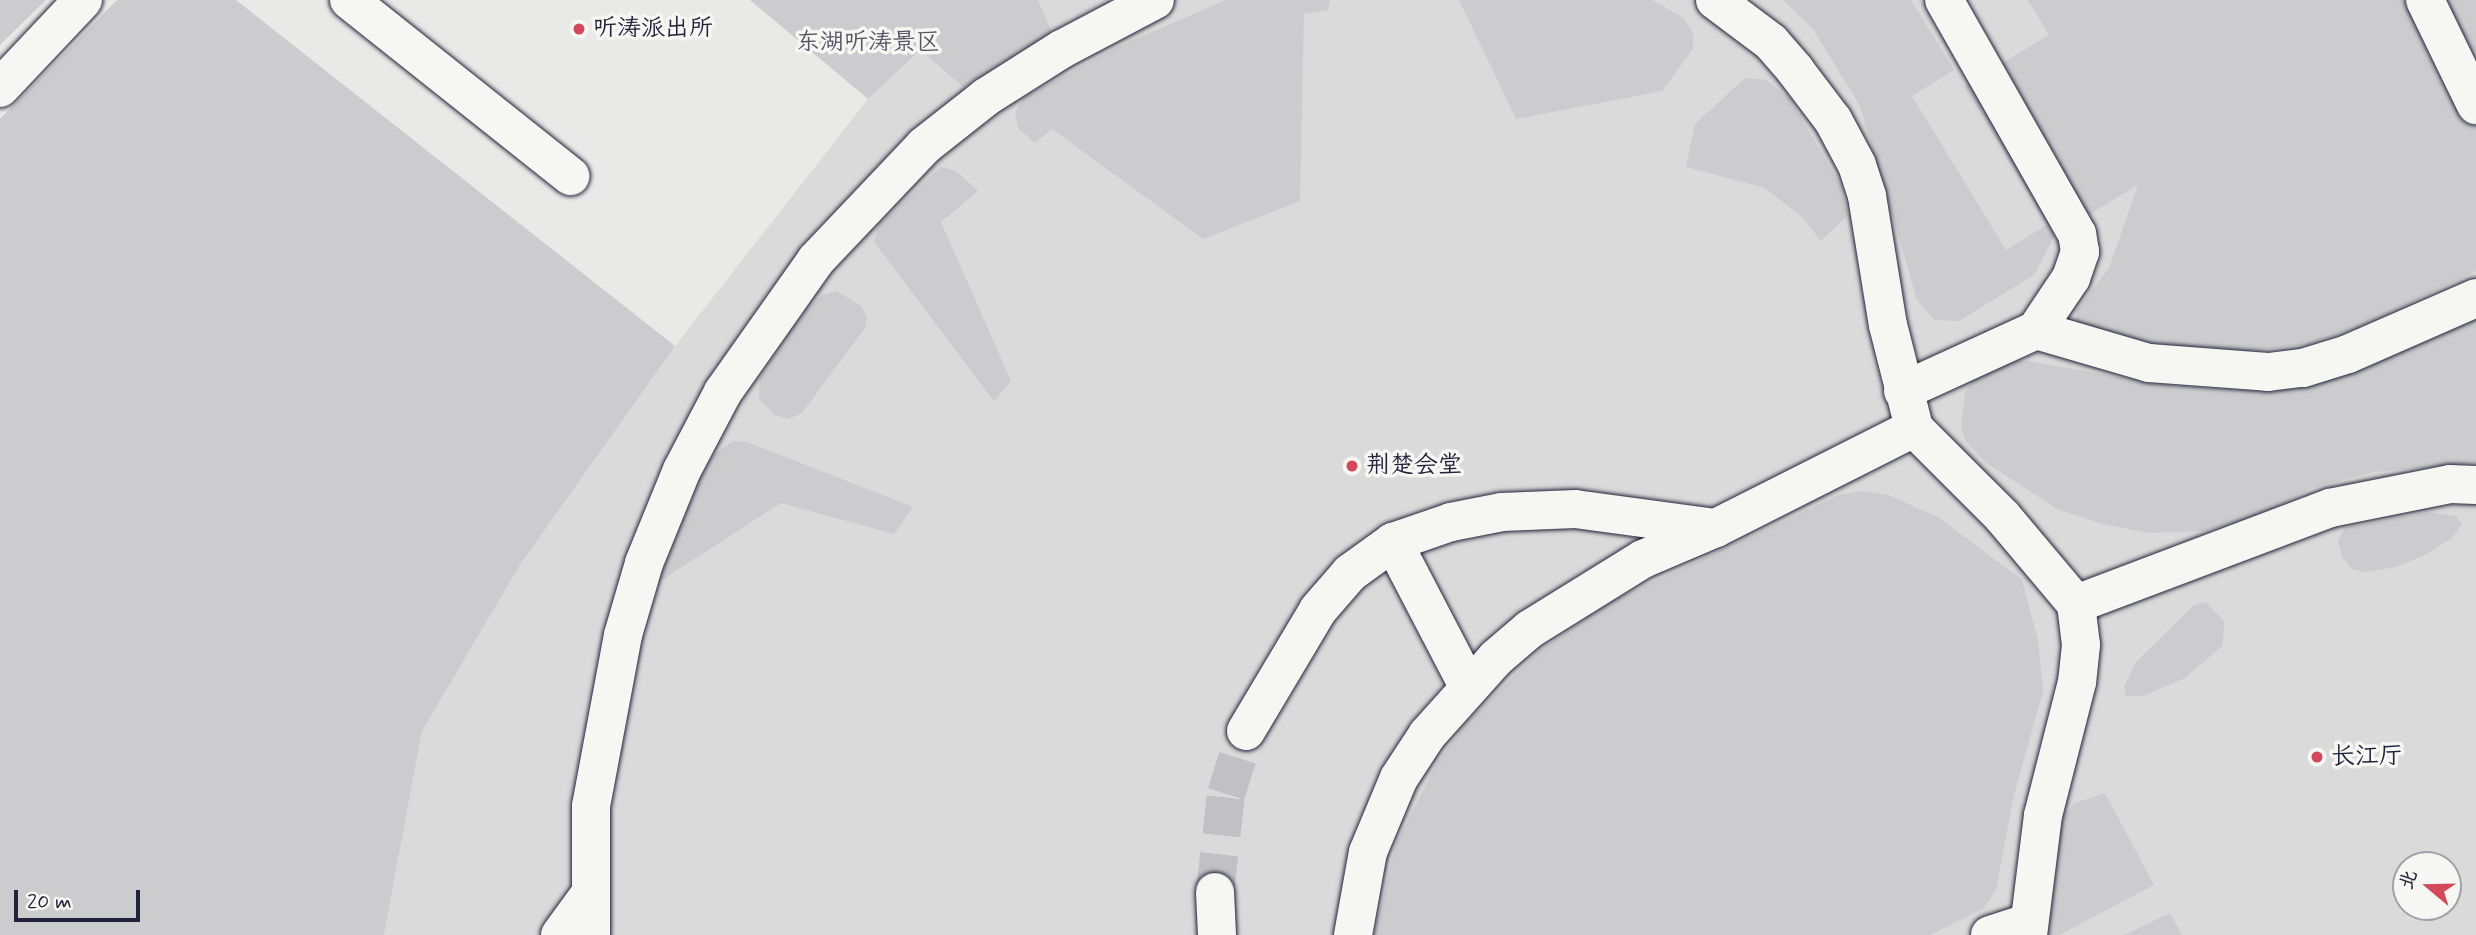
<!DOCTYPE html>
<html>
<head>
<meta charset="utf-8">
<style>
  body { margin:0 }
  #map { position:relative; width:2476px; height:935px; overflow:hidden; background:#e9e9e7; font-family:Mynerve,"LXGW WenKai TC",sans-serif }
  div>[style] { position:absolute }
  .built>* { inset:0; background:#dadada }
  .green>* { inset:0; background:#ccccce }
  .minor-tunnel>* { height:38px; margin-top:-19px; transform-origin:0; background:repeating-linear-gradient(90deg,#c1c1c5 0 38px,transparent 0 57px) }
  .roads { filter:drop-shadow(0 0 2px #22223b) drop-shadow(0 0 2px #22223b) }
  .minor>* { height:38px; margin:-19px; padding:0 19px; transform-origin:19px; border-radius:19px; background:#f6f6f2 }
  .dots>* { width:19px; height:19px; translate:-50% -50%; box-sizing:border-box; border:4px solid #f6f6f2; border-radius:50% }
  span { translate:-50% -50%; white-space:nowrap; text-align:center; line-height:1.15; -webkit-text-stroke:7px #f6f6f2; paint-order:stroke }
  .poi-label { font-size:24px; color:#22223b }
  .left { translate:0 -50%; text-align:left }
  .park-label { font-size:24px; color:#555567 }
  .north { position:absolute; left:2392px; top:851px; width:70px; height:70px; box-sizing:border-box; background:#f6f6f2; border:2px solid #a1a1a9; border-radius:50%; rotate:289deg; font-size:19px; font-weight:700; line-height:28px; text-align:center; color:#22223b }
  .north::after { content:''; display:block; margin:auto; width:24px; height:32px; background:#d1495b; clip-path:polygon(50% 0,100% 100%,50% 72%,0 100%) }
  .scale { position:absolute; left:14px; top:890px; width:126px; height:32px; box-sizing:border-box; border:4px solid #22223b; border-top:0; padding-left:9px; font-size:21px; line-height:24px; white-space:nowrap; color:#22223b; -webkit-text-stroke:5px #f6f6f2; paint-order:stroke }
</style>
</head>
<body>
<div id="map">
  <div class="built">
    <i style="clip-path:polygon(evenodd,947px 0,2476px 0,2476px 935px,384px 935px,422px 731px,520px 565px,675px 346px,868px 99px,922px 50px,947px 0,2406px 865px,2448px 865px,2448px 907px,2406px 907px,2406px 865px)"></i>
  </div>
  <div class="green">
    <i style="clip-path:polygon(0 0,46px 0,0 45px)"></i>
    <i style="clip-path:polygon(117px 0,236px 0,675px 346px,520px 565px,422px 731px,384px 935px,0 935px,0 119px)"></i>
    <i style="clip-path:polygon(750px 0,1038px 0,1052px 33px,963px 87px,921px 50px,868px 99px)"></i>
    <i style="clip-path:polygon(1226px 0,1330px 0,1328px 10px,1304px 14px,1300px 201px,1203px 239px,1052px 129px,1035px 143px,1018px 128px,1015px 113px,1023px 98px,1117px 47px)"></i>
    <i style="clip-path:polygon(1459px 0,1652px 0,1684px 18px,1693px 34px,1693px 49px,1662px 91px,1516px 119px)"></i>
    <i style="clip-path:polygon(1783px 0,1911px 0,1954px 70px,1912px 96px,2006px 250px,2048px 224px,1964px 86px,2049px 35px,2028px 0,2476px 0,2476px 271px,2358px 328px,2309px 344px,2240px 352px,2180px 348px,2086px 333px,2075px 319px,2077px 310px,2109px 268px,2138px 185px,2055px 235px,2034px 275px,1959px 321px,1934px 320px,1917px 300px,1860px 106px,1813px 29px)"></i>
    <i style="clip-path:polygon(1745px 78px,1766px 80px,1789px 98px,1841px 185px,1848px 215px,1821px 241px,1803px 218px,1765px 188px,1686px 167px,1695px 124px)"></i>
    <i style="clip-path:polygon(941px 167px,956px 171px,978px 191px,941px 222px,1011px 381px,994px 401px,874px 242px,879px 224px)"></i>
    <i style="clip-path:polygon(837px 291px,861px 306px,867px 317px,865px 328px,802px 413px,789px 419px,774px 415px,759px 399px,760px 377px,804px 312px,822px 295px)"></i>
    <i style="clip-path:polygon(2476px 313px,2476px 463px,2373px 472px,2312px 488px,2259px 516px,2205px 531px,2149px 533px,2103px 524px,2057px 509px,1985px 462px,1966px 441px,1961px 428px,1965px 393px,1974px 378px,2005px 361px,2028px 361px,2163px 385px,2272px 392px)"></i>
    <i style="clip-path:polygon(733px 441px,747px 442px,913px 507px,894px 534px,781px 503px,657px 583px,701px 476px,713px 455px)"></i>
    <i style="clip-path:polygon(1863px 491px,1888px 495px,1938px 517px,2022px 580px,2038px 640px,2043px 692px,2014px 795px,1996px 890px,1984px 908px,1930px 935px,1374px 935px,1396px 844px,1438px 761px,1468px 721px,1539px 651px,1616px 599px,1839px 495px)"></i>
    <i style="clip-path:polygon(2429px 512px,2456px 516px,2462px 524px,2452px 538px,2427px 554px,2396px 567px,2366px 572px,2352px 569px,2342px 556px,2338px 541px,2345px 528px)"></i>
    <i style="clip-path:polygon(2206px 602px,2225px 622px,2222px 646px,2185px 678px,2143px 696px,2126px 696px,2124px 687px,2136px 662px,2194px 605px)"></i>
    <i style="clip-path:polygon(2105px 793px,2154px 885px,2059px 935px,2046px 935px,2062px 816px,2075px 803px)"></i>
    <i style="clip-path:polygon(2170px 913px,2182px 935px,2124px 935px)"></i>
  </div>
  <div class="minor-tunnel">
    <i style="left:1215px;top:892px;width:99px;rotate:-83.6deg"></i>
    <i style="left:1226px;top:794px;width:66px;rotate:-72.4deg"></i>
  </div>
  <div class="roads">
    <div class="minor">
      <i style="left:349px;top:0;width:283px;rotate:38.5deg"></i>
      <i style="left:1715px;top:0;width:70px;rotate:36.9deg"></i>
      <i style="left:1771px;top:42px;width:37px;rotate:49deg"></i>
      <i style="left:1795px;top:70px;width:63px;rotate:52.8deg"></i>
      <i style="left:1833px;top:120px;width:51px;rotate:61.9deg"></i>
      <i style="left:1857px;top:165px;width:33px;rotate:72deg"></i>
      <i style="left:1867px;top:196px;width:131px;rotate:80.8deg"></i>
      <i style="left:1888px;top:325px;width:106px;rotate:75.8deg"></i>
      <i style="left:1914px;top:428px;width:124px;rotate:45deg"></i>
      <i style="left:2002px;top:516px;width:115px;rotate:49.9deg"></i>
      <i style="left:2076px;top:604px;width:41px;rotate:83deg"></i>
      <i style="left:2081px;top:645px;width:37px;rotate:96deg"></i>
      <i style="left:2077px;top:682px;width:137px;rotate:104.3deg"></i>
      <i style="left:2043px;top:815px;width:121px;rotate:97.1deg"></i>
      <i style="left:2425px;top:0;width:117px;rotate:64.1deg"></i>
      <i style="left:0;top:88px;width:121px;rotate:-46.7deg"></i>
      <i style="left:2036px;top:330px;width:118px;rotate:16.3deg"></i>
      <i style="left:2149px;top:363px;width:119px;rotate:4.3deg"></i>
      <i style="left:2268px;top:372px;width:35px;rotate:-7deg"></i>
      <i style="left:2303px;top:368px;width:47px;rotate:-17.3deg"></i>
      <i style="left:2348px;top:354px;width:140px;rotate:-23.6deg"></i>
      <i style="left:1903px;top:391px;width:146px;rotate:-24.6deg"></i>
      <i style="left:2036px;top:330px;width:63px;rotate:-56.1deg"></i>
      <i style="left:2071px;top:278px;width:28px;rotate:-71deg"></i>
      <i style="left:2080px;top:252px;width:18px;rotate:-99deg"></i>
      <i style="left:2077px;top:234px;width:269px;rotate:-119.6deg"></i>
      <i style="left:1393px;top:542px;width:162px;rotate:62.5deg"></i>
      <i style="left:2076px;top:604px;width:272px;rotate:-20.7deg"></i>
      <i style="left:2330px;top:508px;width:122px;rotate:-11.3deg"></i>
      <i style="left:2450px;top:484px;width:26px;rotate:2deg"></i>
      <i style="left:1246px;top:731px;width:141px;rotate:-59.2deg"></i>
      <i style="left:1318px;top:610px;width:49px;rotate:-49.1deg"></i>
      <i style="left:1350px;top:573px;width:53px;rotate:-35.8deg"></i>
      <i style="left:1393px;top:542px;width:61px;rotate:-19deg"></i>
      <i style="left:1451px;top:522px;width:52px;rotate:-11.1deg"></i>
      <i style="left:1502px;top:512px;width:73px;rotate:-2.4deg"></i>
      <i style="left:1575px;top:509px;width:142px;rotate:7.7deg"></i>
      <i style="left:1215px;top:892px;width:43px;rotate:87.3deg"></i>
      <i style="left:560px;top:935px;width:51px;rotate:-53.8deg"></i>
      <i style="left:591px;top:935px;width:129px;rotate:-90deg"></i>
      <i style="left:591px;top:806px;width:174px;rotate:-79.4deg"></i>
      <i style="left:623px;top:635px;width:75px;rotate:-73.7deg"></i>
      <i style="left:644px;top:563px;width:100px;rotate:-67.8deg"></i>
      <i style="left:682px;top:470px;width:88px;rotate:-62.3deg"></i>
      <i style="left:723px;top:392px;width:161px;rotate:-54.8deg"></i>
      <i style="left:816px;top:260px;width:157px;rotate:-46.5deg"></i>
      <i style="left:924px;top:146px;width:79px;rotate:-38.3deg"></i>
      <i style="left:986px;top:97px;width:90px;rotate:-32.3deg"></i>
      <i style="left:1062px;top:49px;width:105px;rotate:-27.8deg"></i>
      <i style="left:1353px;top:935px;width:84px;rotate:-79.8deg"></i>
      <i style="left:1368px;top:852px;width:80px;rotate:-67.3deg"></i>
      <i style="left:1399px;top:778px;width:51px;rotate:-56.9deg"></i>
      <i style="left:1427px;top:735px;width:103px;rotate:-48.1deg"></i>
      <i style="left:1496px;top:658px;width:45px;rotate:-40.5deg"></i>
      <i style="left:1530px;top:629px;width:133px;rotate:-31.8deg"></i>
      <i style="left:1643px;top:559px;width:79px;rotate:-23deg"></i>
      <i style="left:1716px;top:528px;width:222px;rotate:-26.8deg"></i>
      <i style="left:1990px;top:935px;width:39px;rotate:-18deg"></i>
    </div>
  </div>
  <div class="dots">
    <i style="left:579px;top:29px;background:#d1495b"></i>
    <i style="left:1352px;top:466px;background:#d1495b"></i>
    <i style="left:2317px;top:757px;background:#d1495b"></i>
  </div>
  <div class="poi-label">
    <span class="left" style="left:593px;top:29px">听涛派出所</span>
    <span class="left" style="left:1366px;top:466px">荆楚会堂</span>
    <span class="left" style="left:2331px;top:757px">长江厅</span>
  </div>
  <div class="park-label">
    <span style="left:868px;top:43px">东湖听涛景区</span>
  </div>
  <div class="north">北</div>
  <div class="scale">20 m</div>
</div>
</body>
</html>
